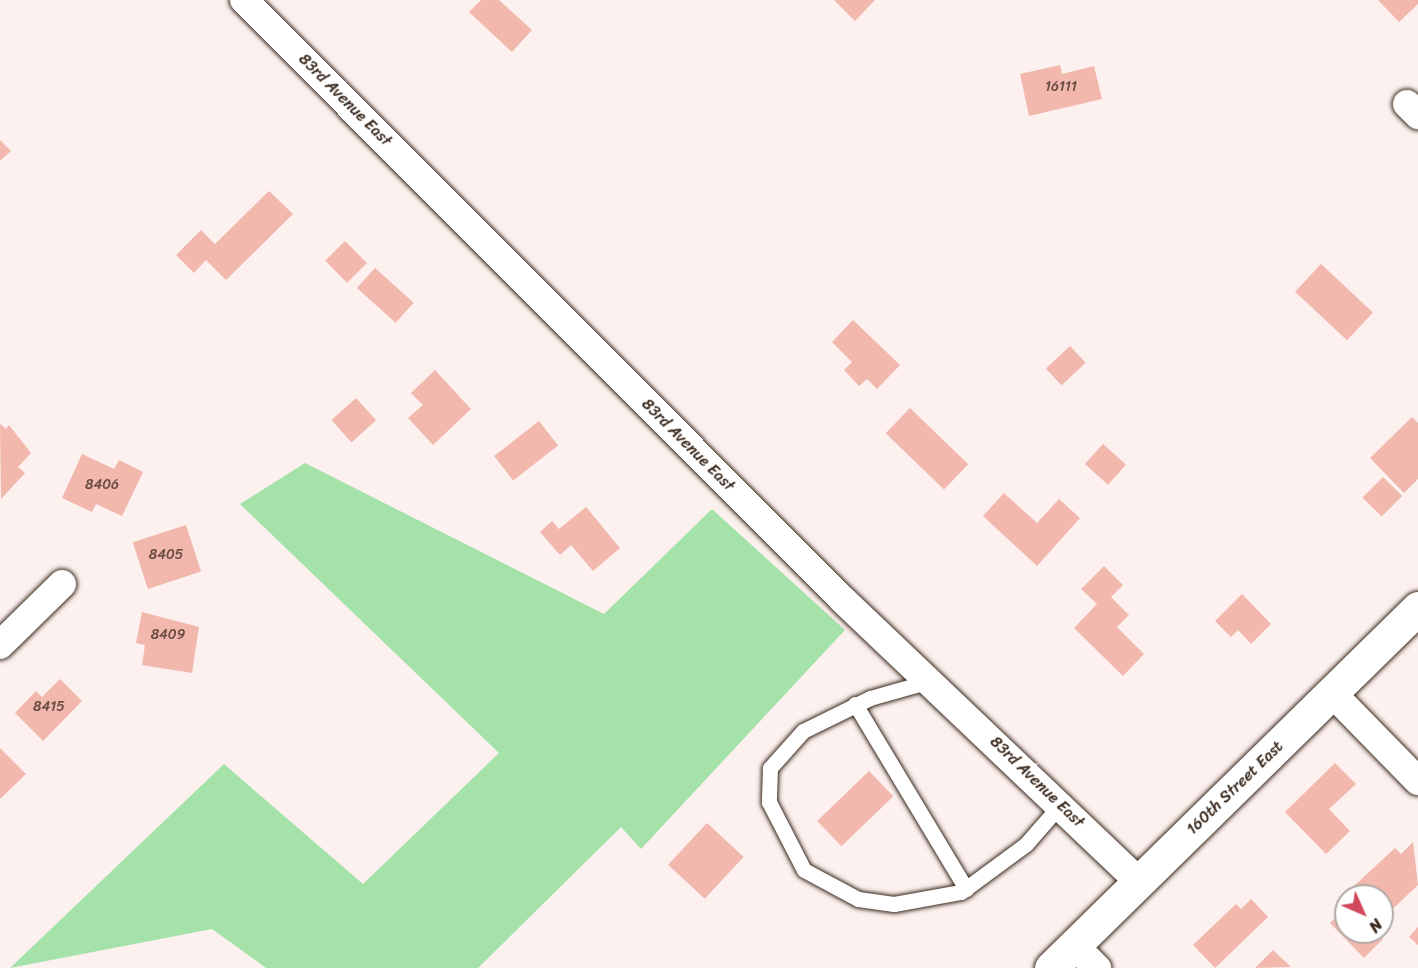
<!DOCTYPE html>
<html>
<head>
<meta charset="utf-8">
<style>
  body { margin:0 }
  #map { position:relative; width:1418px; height:968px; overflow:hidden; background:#fcf1ef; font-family:Sriracha,sans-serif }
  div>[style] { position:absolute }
  .green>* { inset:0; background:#a4e2a9 }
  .building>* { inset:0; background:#f2b7ad; transform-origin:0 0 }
  .roads { filter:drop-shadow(0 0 2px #3b2a1e) drop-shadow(0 0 2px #3b2a1e) }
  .service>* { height:15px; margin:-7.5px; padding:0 7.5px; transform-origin:7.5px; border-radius:7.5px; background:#fff }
  .minor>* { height:28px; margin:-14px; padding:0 14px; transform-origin:14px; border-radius:14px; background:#fff }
  .secondary>* { height:33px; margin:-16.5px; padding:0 16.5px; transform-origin:16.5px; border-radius:16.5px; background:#fff }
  span { translate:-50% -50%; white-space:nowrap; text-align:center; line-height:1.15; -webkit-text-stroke:6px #fff; paint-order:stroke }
  .number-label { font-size:14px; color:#694d42 }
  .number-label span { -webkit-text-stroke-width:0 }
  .street-label { font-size:16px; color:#3b2a1e }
  .north { position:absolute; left:1334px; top:884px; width:60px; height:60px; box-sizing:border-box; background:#fff; border:2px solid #b1aaa5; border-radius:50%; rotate:135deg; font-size:16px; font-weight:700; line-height:24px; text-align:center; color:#3b2a1e }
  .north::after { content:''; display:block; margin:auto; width:21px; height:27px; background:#d1495b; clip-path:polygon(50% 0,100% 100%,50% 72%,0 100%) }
</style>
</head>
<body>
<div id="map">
  <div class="green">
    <i style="clip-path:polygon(305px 463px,604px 614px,712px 509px,845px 630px,641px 849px,621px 827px,478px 968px,266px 968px,212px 929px,10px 968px,224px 764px,363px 884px,499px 753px,240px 504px)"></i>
  </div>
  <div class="building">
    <i style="clip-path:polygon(481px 0,499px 0,532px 30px,512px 52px,469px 12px)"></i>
    <i style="clip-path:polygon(834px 0,875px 0,855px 21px)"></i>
    <i style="clip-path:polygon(1378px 0,1418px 0,1418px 4px,1399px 22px)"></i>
    <i style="clip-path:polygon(1060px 65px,1062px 74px,1094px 66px,1102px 99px,1029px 116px,1020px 74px)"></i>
    <i style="clip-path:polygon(0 140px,11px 151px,0 161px)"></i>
    <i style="clip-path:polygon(269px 191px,293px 214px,226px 280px,206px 260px,194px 273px,176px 255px,201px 230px,215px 244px)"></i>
    <i style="left:345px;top:241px;width:31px;height:28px;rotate:45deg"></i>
    <i style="left:1321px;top:264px;width:71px;height:38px;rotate:43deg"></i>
    <i style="left:375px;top:268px;width:52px;height:27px;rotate:42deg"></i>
    <i style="clip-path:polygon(853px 320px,900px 365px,877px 389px,867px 379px,859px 386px,844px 370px,852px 362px,832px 342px)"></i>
    <i style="left:1070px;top:346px;width:23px;height:33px;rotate:47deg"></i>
    <i style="clip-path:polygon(435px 370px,471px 409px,433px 445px,408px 418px,423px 405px,411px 393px)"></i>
    <i style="left:356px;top:398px;width:30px;height:33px;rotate:48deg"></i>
    <i style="left:910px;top:408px;width:81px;height:35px;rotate:44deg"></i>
    <i style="clip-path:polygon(1412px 417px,1418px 423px,1418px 479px,1404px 493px,1370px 458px)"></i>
    <i style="left:539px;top:421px;width:31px;height:57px;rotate:52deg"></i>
    <i style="clip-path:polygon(0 424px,6px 429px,9px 425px,31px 453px,18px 467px,25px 473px,1px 499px)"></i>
    <i style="left:1103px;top:444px;width:31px;height:27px;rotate:42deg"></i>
    <i style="clip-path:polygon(82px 454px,114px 469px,119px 460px,143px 472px,122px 516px,96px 504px,92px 512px,62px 498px)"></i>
    <i style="left:1383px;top:477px;width:27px;height:29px;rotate:45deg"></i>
    <i style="clip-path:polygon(1004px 493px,1037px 523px,1059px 499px,1080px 518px,1037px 566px,983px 516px)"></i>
    <i style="clip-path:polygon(586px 507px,620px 548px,593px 571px,571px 545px,560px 555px,540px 532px,552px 521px,559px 529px)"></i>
    <i style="left:186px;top:525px;width:49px;height:56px;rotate:72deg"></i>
    <i style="clip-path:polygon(1104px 566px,1123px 585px,1111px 597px,1129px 615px,1117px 627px,1144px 654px,1123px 676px,1074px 628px,1097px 604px,1081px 589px)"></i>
    <i style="clip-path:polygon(1242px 594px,1271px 624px,1251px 644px,1238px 630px,1231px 637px,1215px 621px)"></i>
    <i style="clip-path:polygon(142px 612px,199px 627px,192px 673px,142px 665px,145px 645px,136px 643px)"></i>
    <i style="clip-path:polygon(60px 679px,82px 701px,43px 741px,15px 713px,36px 691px,42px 697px)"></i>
    <i style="clip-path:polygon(0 748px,26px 774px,0 799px)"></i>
    <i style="clip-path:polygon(1335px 763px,1356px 784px,1329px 809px,1350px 831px,1326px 854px,1285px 812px)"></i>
    <i style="left:869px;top:771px;width:35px;height:72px;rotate:46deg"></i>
    <i style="left:707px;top:823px;width:50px;height:57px;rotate:43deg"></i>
    <i style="clip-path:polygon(1413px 842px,1418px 885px,1384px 917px,1382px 896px,1363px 896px,1354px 886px,1395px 848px,1401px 854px)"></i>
    <i style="clip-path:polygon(1251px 899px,1268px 917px,1215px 968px,1193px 945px,1236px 904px,1241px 909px)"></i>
    <i style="clip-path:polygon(1346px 907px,1346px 932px,1376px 932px,1383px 939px,1364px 958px,1330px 923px)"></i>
    <i style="clip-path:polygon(1418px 927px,1418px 945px,1409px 937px)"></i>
    <i style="clip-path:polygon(1273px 950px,1291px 967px,1255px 968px)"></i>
  </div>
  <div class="roads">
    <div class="service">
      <i style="left:930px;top:681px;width:62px;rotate:164.2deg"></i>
      <i style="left:870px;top:698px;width:75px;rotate:153.8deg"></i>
      <i style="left:803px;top:731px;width:50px;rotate:131.7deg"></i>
      <i style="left:770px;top:768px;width:34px;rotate:92deg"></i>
      <i style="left:769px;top:802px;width:76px;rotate:62.8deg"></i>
      <i style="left:804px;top:870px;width:61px;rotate:28.2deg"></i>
      <i style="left:858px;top:899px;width:36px;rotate:8deg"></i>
      <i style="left:894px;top:904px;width:68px;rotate:-10.2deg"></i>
      <i style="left:961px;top:892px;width:81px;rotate:-36.4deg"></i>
      <i style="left:1026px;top:844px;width:52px;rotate:-48.9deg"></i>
      <i style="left:855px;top:704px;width:216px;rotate:59deg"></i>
    </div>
    <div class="minor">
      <i style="left:244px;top:0;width:848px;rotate:45.05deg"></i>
      <i style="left:843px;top:600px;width:409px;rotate:43.6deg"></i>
      <i style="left:1407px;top:104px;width:16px;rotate:45deg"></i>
      <i style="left:0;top:645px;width:87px;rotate:-44.5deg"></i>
      <i style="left:1332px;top:693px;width:123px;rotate:45.7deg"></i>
      <i style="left:1074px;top:945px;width:33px;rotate:45deg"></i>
    </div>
    <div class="secondary">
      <i style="left:1051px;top:968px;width:514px;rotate:-44.45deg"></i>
    </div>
  </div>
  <div class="number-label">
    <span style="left:1061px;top:87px">16111</span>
    <span style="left:102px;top:485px">8406</span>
    <span style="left:166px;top:555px">8405</span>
    <span style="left:168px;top:635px">8409</span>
    <span style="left:49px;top:707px">8415</span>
  </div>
  <div class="street-label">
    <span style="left:345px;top:100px;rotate:45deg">83rd Avenue East</span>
    <span style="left:688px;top:445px;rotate:45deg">83rd Avenue East</span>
    <span style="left:1037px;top:782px;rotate:44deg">83rd Avenue East</span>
    <span style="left:1235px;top:788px;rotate:-44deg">160th Street East</span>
  </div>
  <div class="north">N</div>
</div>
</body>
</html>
